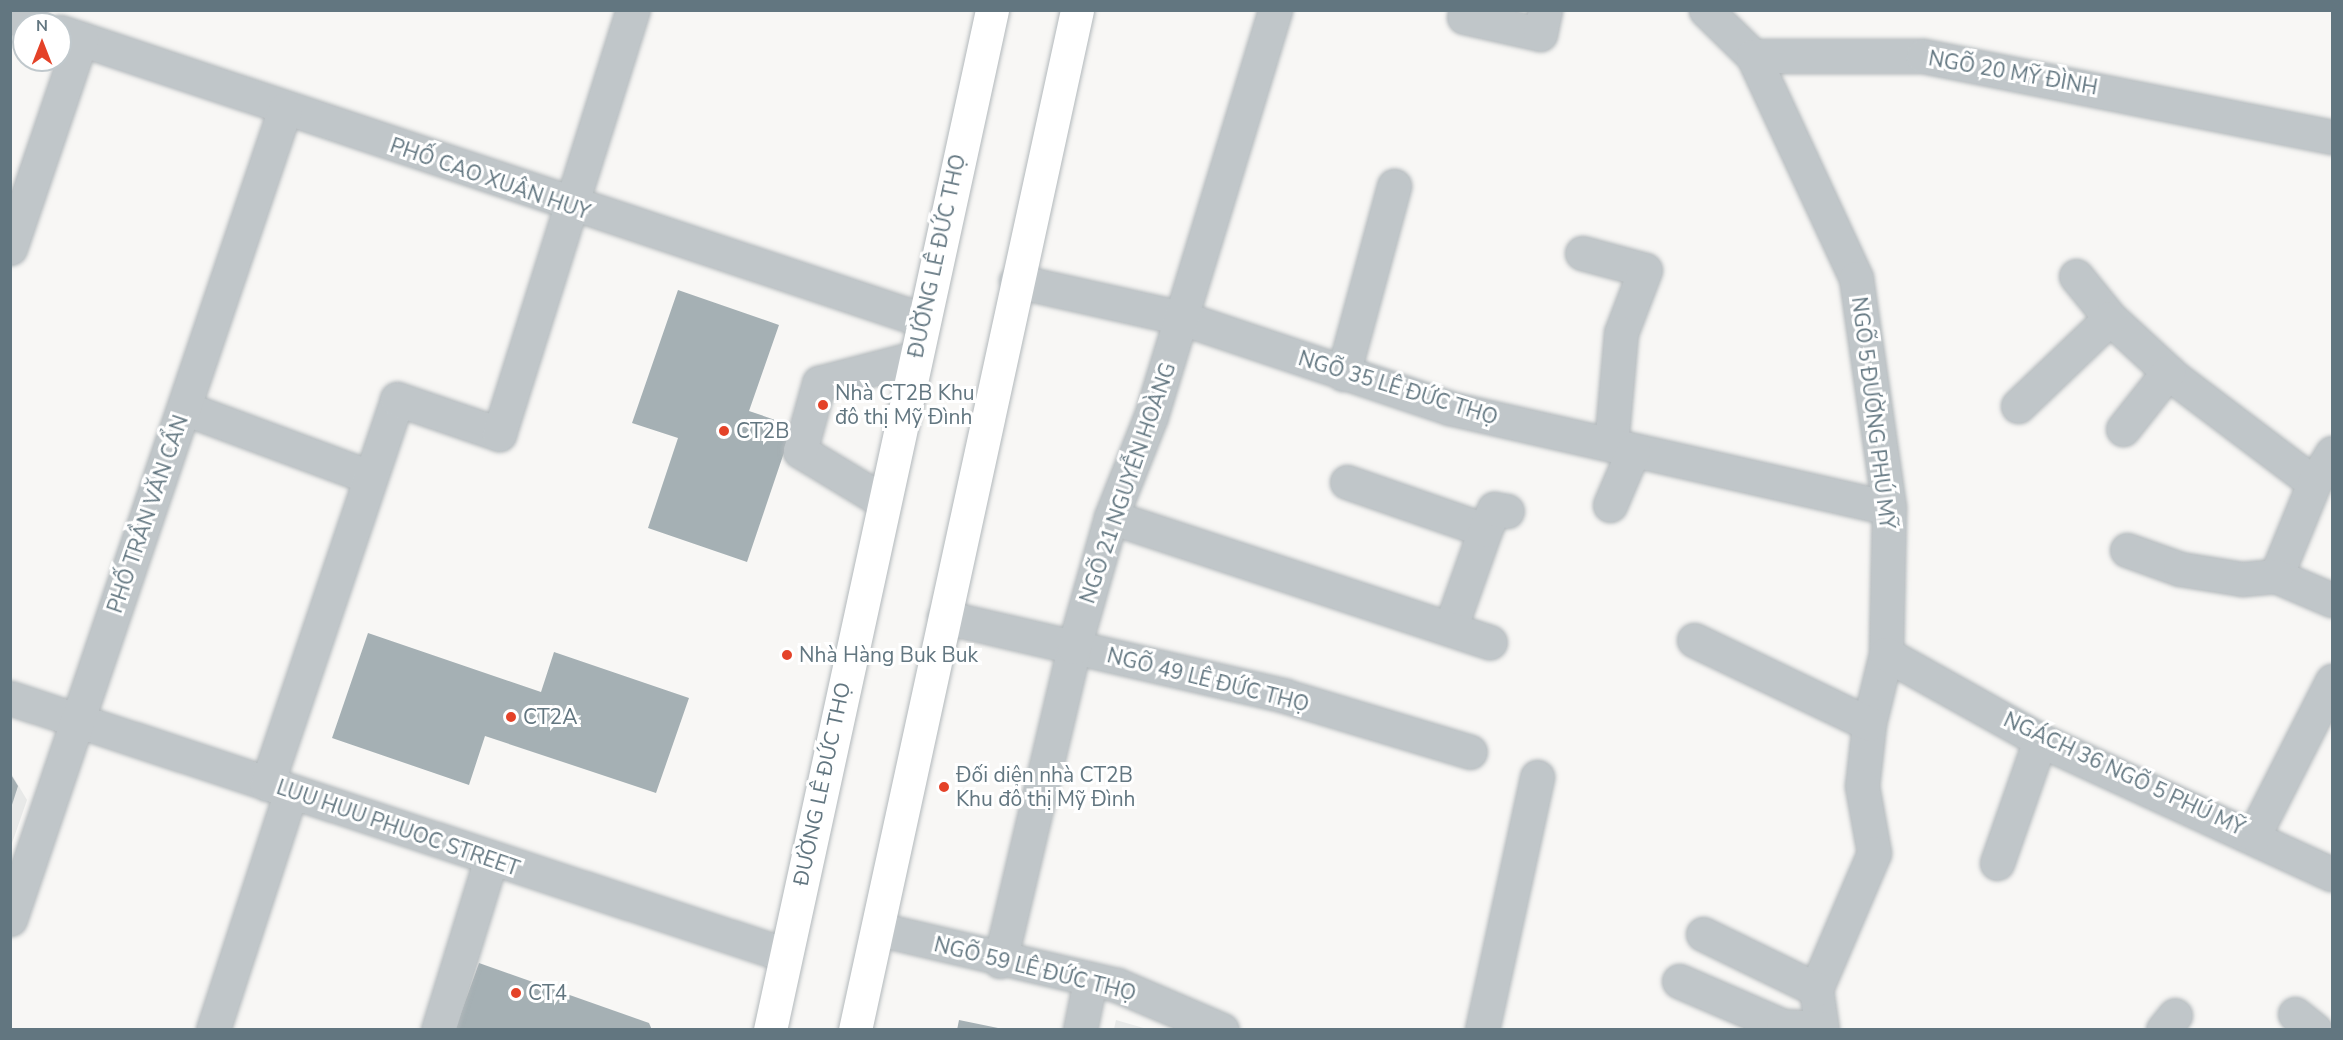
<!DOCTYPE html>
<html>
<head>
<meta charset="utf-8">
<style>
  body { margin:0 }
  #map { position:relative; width:2343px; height:1040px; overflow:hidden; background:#f8f7f5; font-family:"Nunito Sans",sans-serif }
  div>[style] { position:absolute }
  .built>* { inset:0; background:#e8e9e8 }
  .building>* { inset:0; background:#a5b0b4 }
  .roads { filter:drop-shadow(0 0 2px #b2b8bb) drop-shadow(0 0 2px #b2b8bb) }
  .minor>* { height:33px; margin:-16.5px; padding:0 16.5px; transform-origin:16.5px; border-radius:16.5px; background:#c0c6c9 }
  .major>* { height:33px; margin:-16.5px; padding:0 16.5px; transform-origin:16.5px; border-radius:16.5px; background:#fff }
  .dots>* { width:16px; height:16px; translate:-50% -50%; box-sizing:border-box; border:3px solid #fff; border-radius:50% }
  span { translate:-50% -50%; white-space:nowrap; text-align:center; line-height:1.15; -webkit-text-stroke:6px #fff; paint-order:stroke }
  .street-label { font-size:21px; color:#627680 }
  .poi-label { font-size:21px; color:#627680 }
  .left { translate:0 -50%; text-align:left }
  .frame { position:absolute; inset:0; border:12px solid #627680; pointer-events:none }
  .north { position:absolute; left:12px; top:12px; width:60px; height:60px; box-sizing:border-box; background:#fff; border:2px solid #c0c8cc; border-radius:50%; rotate:0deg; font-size:16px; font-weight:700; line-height:24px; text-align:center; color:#627680 }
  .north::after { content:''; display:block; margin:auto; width:21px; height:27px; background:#e44228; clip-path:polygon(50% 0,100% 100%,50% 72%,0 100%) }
</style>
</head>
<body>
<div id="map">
  <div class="built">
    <i style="clip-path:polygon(11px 773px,27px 800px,11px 846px)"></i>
    <i style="clip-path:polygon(1116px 1020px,1147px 1029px,1114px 1029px)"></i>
  </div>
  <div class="building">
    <i style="clip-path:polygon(678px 290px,779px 325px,749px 411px,793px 426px,747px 562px,648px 528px,678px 438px,632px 423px)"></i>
    <i style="clip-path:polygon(368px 633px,541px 692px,554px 652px,689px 698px,656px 793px,485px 736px,469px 785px,332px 738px)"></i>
    <i style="clip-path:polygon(10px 773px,18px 786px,11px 808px,10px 808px)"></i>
    <i style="clip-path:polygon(479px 963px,649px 1023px,652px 1030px,455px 1030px)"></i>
    <i style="clip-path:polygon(959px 1020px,998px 1028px,998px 1030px,957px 1030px)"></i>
  </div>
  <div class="roads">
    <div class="minor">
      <i style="left:1706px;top:10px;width:66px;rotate:44.4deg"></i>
      <i style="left:1753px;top:56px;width:245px;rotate:65.1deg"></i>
      <i style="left:1856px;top:278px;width:232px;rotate:81.8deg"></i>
      <i style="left:1889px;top:508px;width:146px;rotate:91.2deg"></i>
      <i style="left:1886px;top:654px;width:72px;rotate:103.7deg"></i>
      <i style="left:1869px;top:724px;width:62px;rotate:96.4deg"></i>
      <i style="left:1862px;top:786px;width:68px;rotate:79.8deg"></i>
      <i style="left:1874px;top:853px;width:148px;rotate:113.1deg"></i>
      <i style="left:1816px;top:989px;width:41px;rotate:81.7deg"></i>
      <i style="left:10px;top:16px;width:26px;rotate:18deg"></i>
      <i style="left:1464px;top:17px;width:78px;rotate:12.6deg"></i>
      <i style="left:1540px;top:34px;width:25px;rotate:-78deg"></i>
      <i style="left:60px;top:32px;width:910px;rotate:18.45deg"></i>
      <i style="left:1753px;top:56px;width:170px"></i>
      <i style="left:1923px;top:56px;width:417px;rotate:11.2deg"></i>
      <i style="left:10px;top:248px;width:221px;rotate:-71.2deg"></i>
      <i style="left:1582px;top:253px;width:65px;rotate:15.1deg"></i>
      <i style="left:1645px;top:270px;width:67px;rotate:110.9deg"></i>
      <i style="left:1621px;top:333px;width:112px;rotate:95.1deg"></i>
      <i style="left:2076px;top:276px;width:54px;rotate:51deg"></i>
      <i style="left:2110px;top:318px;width:88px;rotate:42.7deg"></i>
      <i style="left:2175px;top:378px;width:174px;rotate:37.1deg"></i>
      <i style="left:2314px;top:483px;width:100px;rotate:112.2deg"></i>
      <i style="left:2276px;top:576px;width:61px;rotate:23.2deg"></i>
      <i style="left:1016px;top:281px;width:170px;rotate:12.6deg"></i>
      <i style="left:1182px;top:318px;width:282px;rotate:18.6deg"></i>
      <i style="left:1449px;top:408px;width:451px;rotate:12.8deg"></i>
      <i style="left:1343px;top:374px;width:195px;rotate:-74.8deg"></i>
      <i style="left:2018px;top:406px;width:127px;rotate:-43.7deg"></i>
      <i style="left:184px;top:408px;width:198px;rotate:20.4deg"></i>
      <i style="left:2123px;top:429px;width:73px;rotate:-51.7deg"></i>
      <i style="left:1347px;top:482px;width:146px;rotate:19.2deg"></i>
      <i style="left:1485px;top:530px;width:105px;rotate:109.5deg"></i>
      <i style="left:2314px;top:483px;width:35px;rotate:-59deg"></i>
      <i style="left:883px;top:501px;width:97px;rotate:-148.9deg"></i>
      <i style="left:800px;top:451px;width:71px;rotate:-74.4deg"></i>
      <i style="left:819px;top:383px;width:99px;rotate:-14.6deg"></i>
      <i style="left:1610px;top:505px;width:59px;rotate:-66.9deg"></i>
      <i style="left:1111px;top:517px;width:399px;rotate:18.3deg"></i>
      <i style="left:1485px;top:530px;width:23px;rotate:-67deg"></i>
      <i style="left:1494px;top:509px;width:13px;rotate:9deg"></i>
      <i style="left:2127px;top:550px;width:56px;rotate:19.7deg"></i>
      <i style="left:2180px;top:569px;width:63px;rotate:9.2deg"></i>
      <i style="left:2242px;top:579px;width:34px;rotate:-5deg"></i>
      <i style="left:944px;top:617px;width:350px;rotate:13deg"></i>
      <i style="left:1285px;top:696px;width:193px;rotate:16.8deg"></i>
      <i style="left:1694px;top:640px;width:194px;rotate:25.6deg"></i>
      <i style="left:1886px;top:654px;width:176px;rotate:29.2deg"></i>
      <i style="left:2040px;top:740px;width:321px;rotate:24.7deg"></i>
      <i style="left:10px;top:698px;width:817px;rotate:18.32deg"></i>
      <i style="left:267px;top:784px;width:406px;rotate:-71.3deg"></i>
      <i style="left:397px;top:399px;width:108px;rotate:18.9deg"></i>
      <i style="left:499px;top:434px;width:445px;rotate:-72.5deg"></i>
      <i style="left:2254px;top:835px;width:173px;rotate:-63.1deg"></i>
      <i style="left:1997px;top:863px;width:130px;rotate:-70.7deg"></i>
      <i style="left:10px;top:919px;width:855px;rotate:-71.25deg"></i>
      <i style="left:878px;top:929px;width:245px;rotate:13.2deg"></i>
      <i style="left:1117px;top:985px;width:114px;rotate:23.2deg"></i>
      <i style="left:1703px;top:934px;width:126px;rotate:26deg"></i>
      <i style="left:1000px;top:961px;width:323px;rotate:-76.7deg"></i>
      <i style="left:1074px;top:647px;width:135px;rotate:-74.1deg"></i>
      <i style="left:1111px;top:517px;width:109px;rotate:-68.4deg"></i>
      <i style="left:1151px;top:416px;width:425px;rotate:-73deg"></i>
      <i style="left:1679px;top:981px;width:113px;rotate:23.4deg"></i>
      <i style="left:1783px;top:1026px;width:38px;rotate:3deg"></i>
      <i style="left:2295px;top:1014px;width:26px;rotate:39deg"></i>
      <i style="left:213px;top:1030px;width:250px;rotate:-71.9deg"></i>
      <i style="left:438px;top:1030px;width:179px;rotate:-72.8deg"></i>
      <i style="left:1080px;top:1030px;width:50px;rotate:-78.5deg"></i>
      <i style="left:1482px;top:1030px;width:259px;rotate:-77.7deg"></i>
      <i style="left:2163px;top:1030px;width:19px;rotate:-51deg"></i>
    </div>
    <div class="major">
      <i style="left:770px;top:1030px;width:1044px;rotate:-77.72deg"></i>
      <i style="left:855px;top:1030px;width:1044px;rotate:-77.72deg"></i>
    </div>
  </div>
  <div class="dots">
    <i style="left:823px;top:405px;background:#e44228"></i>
    <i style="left:724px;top:431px;background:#e44228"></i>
    <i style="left:787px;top:655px;background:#e44228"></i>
    <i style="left:511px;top:717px;background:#e44228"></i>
    <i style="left:944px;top:787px;background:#e44228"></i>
    <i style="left:516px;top:993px;background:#e44228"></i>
  </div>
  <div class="street-label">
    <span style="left:2013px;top:73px;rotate:10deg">NGÕ 20 MỸ ĐÌNH</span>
    <span style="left:490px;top:179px;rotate:19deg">PHỐ CAO XUÂN HUY</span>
    <span style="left:937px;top:256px;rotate:-78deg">ĐƯỜNG LÊ ĐỨC THỌ</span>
    <span style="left:1398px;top:388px;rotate:17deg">NGÕ 35 LÊ ĐỨC THỌ</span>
    <span style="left:1873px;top:413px;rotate:83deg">NGÕ 5 ĐƯỜNG PHÚ MỸ</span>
    <span style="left:1128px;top:483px;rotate:-71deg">NGÕ 21 NGUYỄN HOÀNG</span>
    <span style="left:148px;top:514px;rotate:-71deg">PHỐ TRẦN VĂN CẨN</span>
    <span style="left:1208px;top:680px;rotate:14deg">NGÕ 49 LÊ ĐỨC THỌ</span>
    <span style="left:2124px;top:774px;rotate:25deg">NGÁCH 36 NGÕ 5 PHÚ MỸ</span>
    <span style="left:822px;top:784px;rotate:-78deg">ĐƯỜNG LÊ ĐỨC THỌ</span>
    <span style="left:398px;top:828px;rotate:19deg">LUU HUU PHUOC STREET</span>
    <span style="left:1035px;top:969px;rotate:14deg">NGÕ 59 LÊ ĐỨC THỌ</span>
  </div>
  <div class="poi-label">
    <span class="left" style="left:835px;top:405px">Nhà CT2B Khu<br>đô thị Mỹ Đình</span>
    <span class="left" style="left:736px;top:431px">CT2B</span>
    <span class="left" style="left:799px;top:655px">Nhà Hàng Buk Buk</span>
    <span class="left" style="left:523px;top:717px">CT2A</span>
    <span class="left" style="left:956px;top:787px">Đối diện nhà CT2B<br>Khu đô thị Mỹ Đình</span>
    <span class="left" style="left:528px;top:993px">CT4</span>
  </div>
  <div class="frame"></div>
  <div class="north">N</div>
</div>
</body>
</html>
